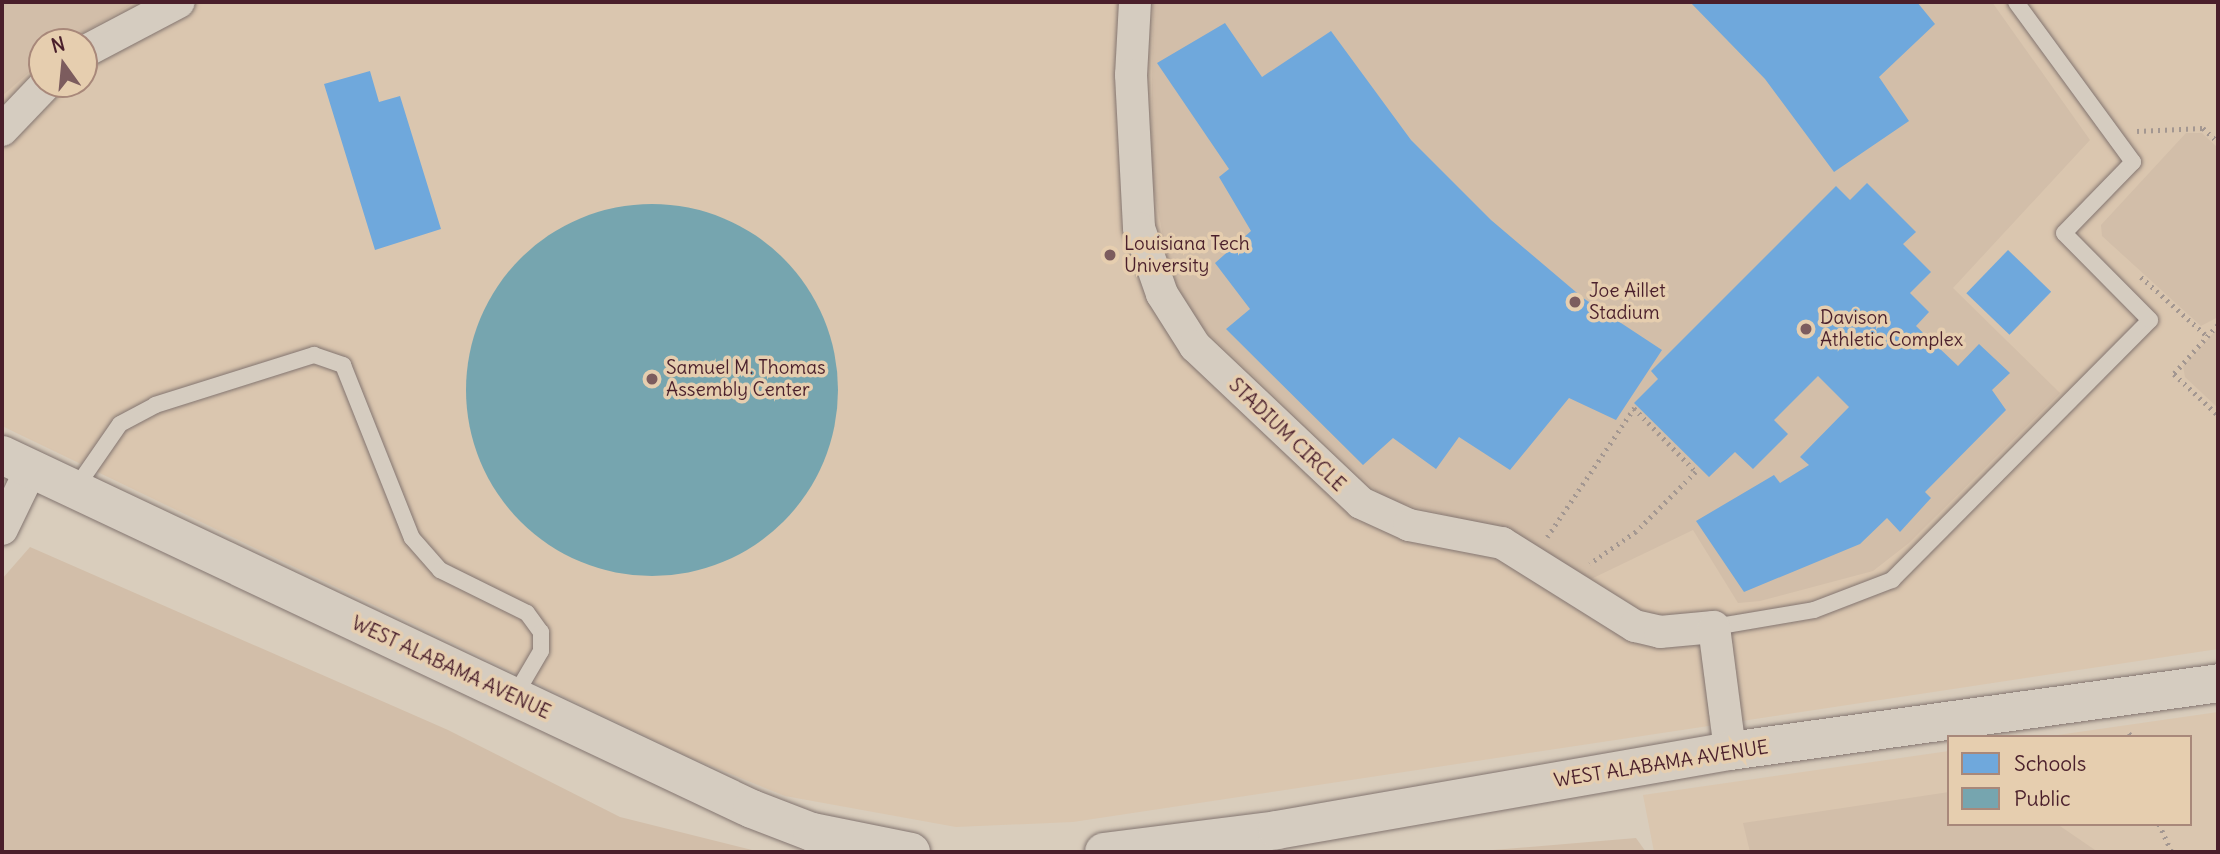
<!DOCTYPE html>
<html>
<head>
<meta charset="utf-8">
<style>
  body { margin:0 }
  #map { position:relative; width:2220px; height:854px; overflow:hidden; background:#d9cdbc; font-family:Delius,sans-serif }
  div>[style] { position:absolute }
  .built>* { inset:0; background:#dac6af }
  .green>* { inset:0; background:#d2bea9 }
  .schools>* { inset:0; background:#6fa8dc; transform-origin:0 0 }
  .public>* { inset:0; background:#76a5af }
  .round { border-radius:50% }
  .path>* { height:4.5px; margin-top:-2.25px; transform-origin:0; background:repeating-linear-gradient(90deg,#a39791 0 2px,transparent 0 7px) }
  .roads { filter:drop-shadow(0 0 2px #837570) drop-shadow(0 0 2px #837570) }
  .service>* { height:16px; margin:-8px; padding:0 8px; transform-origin:8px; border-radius:8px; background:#d5ccc0 }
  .minor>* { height:32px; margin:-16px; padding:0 16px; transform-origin:16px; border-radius:16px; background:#d5ccc0 }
  .secondary>* { height:38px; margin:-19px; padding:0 19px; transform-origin:19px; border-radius:19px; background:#d5ccc0 }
  .dots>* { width:19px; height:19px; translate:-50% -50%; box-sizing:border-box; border:4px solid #e6ceaf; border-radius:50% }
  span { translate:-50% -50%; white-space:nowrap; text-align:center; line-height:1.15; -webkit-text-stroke:7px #e6ceaf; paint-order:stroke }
  .poi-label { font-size:19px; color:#4a1f2b }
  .left { translate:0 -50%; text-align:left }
  .street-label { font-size:19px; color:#4a1f2b }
  .frame { position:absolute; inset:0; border:4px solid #4a1f2b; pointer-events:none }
  .legend { position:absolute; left:1947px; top:735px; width:245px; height:91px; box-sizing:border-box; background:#e6ceaf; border:2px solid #a8887a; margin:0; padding:9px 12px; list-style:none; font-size:21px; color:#4a1f2b }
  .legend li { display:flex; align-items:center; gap:14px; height:35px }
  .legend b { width:35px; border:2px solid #a8887a }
  .north { position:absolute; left:28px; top:28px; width:70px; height:70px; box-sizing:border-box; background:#e6ceaf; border:2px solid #a8887a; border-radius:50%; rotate:345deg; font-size:19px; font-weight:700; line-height:28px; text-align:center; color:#4a1f2b }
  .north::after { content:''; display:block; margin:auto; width:24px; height:32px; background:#7c5c5e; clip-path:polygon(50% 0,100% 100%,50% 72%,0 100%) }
</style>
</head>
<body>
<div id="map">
  <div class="built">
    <i style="clip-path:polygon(evenodd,2px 2px,2218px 2px,2218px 649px,1073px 822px,956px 827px,785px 796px,689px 757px,2px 426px,2px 2px,42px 42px,84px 42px,84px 84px,42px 84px,42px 42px)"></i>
    <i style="clip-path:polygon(2218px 712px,2218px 852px,1654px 852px,1643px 795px,1949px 751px,1949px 824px,2190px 824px,2190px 737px,2044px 737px)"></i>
  </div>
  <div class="green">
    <i style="clip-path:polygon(2px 2px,135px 2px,68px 42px,42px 42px,42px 61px,2px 96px)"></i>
    <i style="clip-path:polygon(1153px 2px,1992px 2px,2090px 140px,1953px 288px,2060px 393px,1909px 543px,1873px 571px,1760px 601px,1738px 603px,1693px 530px,1591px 579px,1498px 528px,1385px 499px,1190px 316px,1171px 277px,1151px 175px)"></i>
    <i style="clip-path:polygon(2186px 133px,2202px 133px,2218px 148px,2218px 317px,2201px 326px,2102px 236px,2101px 225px)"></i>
    <i style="clip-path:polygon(2218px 328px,2218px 408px,2185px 377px,2183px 366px)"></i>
    <i style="clip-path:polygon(30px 547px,448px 730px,620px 817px,760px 852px,2px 852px,2px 579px)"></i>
    <i style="clip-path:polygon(1949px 792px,1949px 824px,2057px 824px,2098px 852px,1750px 852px,1743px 823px)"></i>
    <i style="clip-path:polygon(1636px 838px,1646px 852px,1469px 852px)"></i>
  </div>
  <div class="schools">
    <i style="clip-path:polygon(1690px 2px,1917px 2px,1935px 24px,1879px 77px,1909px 121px,1834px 172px,1765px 79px)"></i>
    <i style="clip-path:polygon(1225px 23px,1262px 77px,1331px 31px,1411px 140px,1491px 220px,1583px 298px,1662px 350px,1616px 420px,1569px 398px,1510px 470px,1459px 437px,1436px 469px,1393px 438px,1363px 465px,1226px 329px,1250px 309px,1215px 263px,1251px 231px,1219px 177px,1229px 169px,1157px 63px)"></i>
    <i style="clip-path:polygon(370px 71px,379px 102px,400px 96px,441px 229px,375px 250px,324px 84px)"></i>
    <i style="clip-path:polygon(1867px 183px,1916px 232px,1903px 244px,1931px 272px,1910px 293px,1929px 312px,1916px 326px,1958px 366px,1979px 344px,2010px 373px,1992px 390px,2006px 410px,1925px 492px,1931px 498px,1900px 532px,1887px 518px,1860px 544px,1744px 592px,1696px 521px,1774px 475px,1780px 483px,1809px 465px,1800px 457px,1849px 407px,1818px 376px,1774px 420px,1788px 434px,1753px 469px,1735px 452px,1709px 477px,1634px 403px,1658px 379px,1651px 371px,1836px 186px,1850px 200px)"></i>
    <i style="left:2008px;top:250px;width:60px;height:60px;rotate:44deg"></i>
  </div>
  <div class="public">
    <i class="round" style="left:466px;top:204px;width:372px;height:372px"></i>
  </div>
  <div class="path">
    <i style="left:2137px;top:131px;width:66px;rotate:-2.6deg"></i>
    <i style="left:2203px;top:128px;width:21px;rotate:43deg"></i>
    <i style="left:2141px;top:277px;width:90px;rotate:41.8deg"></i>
    <i style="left:2218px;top:325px;width:66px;rotate:131.9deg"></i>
    <i style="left:2174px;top:374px;width:60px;rotate:43deg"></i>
    <i style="left:1547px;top:537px;width:156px;rotate:-56deg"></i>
    <i style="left:1634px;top:408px;width:89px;rotate:45.9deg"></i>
    <i style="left:1696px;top:472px;width:85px;rotate:135deg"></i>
    <i style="left:1636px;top:532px;width:56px;rotate:145.2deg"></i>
    <i style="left:2129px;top:733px;width:5px;rotate:53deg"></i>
    <i style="left:2159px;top:824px;width:31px;rotate:65deg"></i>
  </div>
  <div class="roads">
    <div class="service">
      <i style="left:75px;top:489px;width:79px;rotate:-55.3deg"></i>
      <i style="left:120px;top:424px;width:40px;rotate:-28deg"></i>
      <i style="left:155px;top:405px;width:167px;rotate:-17.5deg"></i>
      <i style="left:314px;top:355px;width:31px;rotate:19deg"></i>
      <i style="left:343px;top:365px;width:186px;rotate:68.3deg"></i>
      <i style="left:412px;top:538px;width:43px;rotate:48.8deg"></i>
      <i style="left:440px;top:570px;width:97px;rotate:26.3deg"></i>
      <i style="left:527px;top:613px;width:24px;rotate:54deg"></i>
      <i style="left:541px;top:632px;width:19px;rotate:90deg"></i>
      <i style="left:541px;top:651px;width:53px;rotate:120.4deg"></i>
      <i style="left:1714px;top:627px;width:101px;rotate:-9.6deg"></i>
      <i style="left:1814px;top:610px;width:84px;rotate:-21deg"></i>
      <i style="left:1892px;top:580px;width:366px;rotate:-45.2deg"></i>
      <i style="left:2150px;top:320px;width:122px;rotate:-134.7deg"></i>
      <i style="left:2064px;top:233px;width:99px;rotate:-45.8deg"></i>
      <i style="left:2133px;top:162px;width:198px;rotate:-126.2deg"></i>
    </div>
    <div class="minor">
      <i style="left:1135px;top:2px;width:73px;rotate:93.1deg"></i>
      <i style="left:1131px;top:75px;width:153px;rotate:87deg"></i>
      <i style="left:1139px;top:228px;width:70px;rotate:70.8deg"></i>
      <i style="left:1162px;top:294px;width:62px;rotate:57.6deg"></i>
      <i style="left:1195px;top:346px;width:228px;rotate:43.4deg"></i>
      <i style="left:1361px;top:503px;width:53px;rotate:24.6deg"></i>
      <i style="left:1409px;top:525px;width:95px;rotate:11deg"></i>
      <i style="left:1502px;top:543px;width:157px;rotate:32deg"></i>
      <i style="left:1635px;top:626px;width:26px;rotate:13deg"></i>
      <i style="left:1660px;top:632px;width:54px;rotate:-5.3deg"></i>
      <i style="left:1714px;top:627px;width:125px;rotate:82.6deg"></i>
      <i style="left:84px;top:52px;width:107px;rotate:-27.8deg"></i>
      <i style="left:2px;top:130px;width:64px;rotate:-46.3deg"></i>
      <i style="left:2px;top:529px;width:67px;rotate:-64.2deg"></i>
    </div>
    <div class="secondary">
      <i style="left:2px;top:455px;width:829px;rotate:25.27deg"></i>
      <i style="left:752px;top:809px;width:64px;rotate:21deg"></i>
      <i style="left:812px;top:832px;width:101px;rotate:11.4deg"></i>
      <i style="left:1104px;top:852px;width:174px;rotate:-7.2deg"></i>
      <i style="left:1277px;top:830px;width:460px;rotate:-9.9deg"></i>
      <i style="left:1730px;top:751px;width:493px;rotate:-7.9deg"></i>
    </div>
  </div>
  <div class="dots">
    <i style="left:1110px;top:255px;background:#7c5c5e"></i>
    <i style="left:1575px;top:302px;background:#7c5c5e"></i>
    <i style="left:1806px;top:329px;background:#7c5c5e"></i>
    <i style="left:652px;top:379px;background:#7c5c5e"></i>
  </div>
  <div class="poi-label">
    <span class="left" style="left:1124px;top:255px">Louisiana Tech<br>University</span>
    <span class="left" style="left:1589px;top:302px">Joe Aillet<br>Stadium</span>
    <span class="left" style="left:1820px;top:329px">Davison<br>Athletic Complex</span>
    <span class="left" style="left:666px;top:379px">Samuel M. Thomas<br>Assembly Center</span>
  </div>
  <div class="street-label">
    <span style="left:1287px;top:435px;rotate:44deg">STADIUM CIRCLE</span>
    <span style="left:451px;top:668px;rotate:25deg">WEST ALABAMA AVENUE</span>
    <span style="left:1661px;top:764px;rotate:-9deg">WEST ALABAMA AVENUE</span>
  </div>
  <div class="frame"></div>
  <ul class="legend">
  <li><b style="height:19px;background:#6fa8dc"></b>Schools</li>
  <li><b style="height:19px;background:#76a5af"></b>Public</li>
  </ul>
  <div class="north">N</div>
</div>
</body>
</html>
